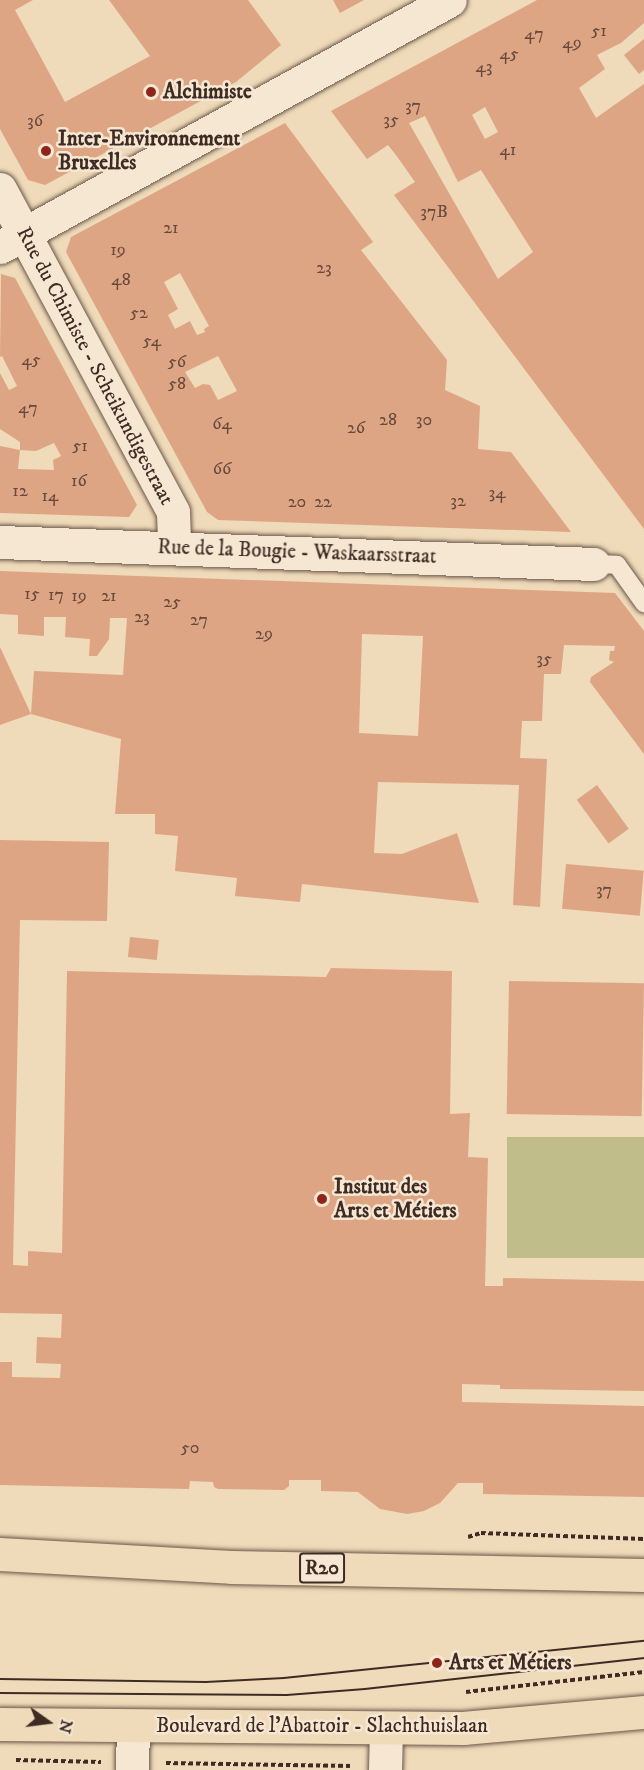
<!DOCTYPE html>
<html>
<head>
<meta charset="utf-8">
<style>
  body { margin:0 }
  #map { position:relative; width:644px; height:1770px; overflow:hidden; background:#efdab9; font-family:"IM FELL DW Pica",serif }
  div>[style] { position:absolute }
  .green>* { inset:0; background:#c0bd8a; transform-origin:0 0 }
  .building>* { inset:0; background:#dea585; transform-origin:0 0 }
  .path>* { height:4px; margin-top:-2px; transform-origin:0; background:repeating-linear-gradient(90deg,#3f2b24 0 4.5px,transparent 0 7.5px) }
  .roads { filter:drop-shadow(0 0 2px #6b5749) drop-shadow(0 0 2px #6b5749) }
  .service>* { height:18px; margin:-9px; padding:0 9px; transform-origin:9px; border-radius:9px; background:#f5e7d2 }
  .minor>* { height:33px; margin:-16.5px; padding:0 16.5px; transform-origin:16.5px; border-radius:16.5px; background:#f5e7d2 }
  .primary>* { height:33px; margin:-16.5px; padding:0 16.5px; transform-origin:16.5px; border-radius:16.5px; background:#efdab9 }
  .tram>* { height:1.5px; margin:-0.75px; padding:0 0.75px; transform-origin:0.75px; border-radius:0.75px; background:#3f2b24 }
  .dots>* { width:16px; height:16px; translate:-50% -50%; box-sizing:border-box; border:3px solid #f5e7d2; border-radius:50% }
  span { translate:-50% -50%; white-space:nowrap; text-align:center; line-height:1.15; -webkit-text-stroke:5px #f5e7d2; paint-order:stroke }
  .number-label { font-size:18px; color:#674a3c }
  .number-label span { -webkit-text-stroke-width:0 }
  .shield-label span { padding:2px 4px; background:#f5e7d2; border:2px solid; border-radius:4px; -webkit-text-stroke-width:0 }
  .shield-label { font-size:20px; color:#3f2b24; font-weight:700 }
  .poi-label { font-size:21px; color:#3f2b24; font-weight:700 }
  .left { translate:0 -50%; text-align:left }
  .street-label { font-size:21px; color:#3f2b24 }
  .north { position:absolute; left:18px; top:1692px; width:60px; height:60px; -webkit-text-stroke:4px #f5e7d2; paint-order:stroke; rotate:104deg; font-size:16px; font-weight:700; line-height:24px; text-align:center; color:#3f2b24 }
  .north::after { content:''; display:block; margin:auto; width:21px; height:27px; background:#3f2b24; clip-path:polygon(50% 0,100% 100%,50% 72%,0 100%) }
</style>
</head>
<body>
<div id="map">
  <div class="green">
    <i style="left:507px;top:1137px;width:137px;height:121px"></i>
  </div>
  <div class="building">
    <i style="clip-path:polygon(0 0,33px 0,15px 10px,65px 102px,150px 56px,109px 0,248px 0,281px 45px,236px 82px,45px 185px,28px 180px,0 129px)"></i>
    <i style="clip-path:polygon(333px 0,364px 0,340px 13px)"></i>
    <i style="clip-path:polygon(evenodd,537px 0,644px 0,644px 23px,621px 43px,597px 55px,605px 69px,579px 88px,596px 118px,644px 84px,644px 529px,394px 195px,415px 182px,396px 155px,388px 145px,367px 159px,331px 111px,537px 0,485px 107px,498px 132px,485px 139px,472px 115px,485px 107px,537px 0,425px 116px,458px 182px,481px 170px,533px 252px,498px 279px,409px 123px,425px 116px)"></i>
    <i style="clip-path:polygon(644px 39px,644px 70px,639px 74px,624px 55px)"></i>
    <i style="clip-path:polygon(evenodd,285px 123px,373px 242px,361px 250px,447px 360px,445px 390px,480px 406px,478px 449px,511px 452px,571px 532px,218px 520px,207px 512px,66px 252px,71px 237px,285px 123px,180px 273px,209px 326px,204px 329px,205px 332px,197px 335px,190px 321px,175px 329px,168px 315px,178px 309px,164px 282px,180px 273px,285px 123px,218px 356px,237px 391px,218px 400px,210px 385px,203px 384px,195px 388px,185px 372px,218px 356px)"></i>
    <i style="clip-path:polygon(evenodd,1px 274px,15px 278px,137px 505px,129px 517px,0 513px,0 446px,20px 450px,20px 442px,0 429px,0 373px,9px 390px,17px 386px,2px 356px,0 357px,1px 274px,54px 443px,61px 456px,53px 460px,54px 470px,18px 469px,20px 450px,36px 451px,54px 443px)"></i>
    <i style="clip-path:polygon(evenodd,0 571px,615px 593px,644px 631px,644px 754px,590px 682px,591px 677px,614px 662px,609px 660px,610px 651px,614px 651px,615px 646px,564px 645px,561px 674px,544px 674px,542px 721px,522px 721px,520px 758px,547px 759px,540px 907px,513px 905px,519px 785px,378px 782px,374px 853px,402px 854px,457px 833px,479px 903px,302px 884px,300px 902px,235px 896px,237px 878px,175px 871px,178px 836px,155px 834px,155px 814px,115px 814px,121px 739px,31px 714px,34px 671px,123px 675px,127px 618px,110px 618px,109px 639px,97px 656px,89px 656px,90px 639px,65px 637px,66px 617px,44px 617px,44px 636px,18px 634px,18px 615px,0 614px,0 571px,362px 634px,423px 636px,418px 736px,359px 733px,362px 634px)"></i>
    <i style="clip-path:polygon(0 647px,31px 714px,0 725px)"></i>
    <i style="left:597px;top:785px;width:54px;height:25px;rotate:54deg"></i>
    <i style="clip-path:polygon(0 840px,109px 842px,107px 921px,20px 920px,13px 1265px,28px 1266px,28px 1251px,62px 1253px,67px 971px,326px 977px,331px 968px,452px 971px,450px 1114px,470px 1113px,468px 1157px,488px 1158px,485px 1286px,503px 1286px,503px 1278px,644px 1281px,644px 1391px,500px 1389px,500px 1385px,462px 1384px,462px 1402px,644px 1406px,644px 1497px,483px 1494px,483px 1483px,458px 1483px,440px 1503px,424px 1511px,407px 1514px,380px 1509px,358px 1492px,321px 1491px,321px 1480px,289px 1480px,289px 1486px,284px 1490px,218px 1489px,214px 1487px,213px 1482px,190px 1481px,189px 1489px,0 1485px,0 1362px,12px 1362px,12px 1377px,60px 1378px,61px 1364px,36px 1363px,37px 1337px,61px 1338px,62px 1314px,0 1313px)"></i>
    <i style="left:566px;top:864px;width:78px;height:45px;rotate:5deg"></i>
    <i style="left:130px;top:937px;width:29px;height:20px;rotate:6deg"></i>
    <i style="left:509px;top:981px;width:135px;height:133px;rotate:1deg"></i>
  </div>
  <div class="path">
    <i style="left:468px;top:1537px;width:14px;rotate:-17deg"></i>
    <i style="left:481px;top:1533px;width:163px;rotate:2.1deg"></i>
    <i style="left:466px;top:1692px;width:179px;rotate:-6.4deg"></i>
    <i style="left:16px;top:1760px;width:85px;rotate:1.3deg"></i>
    <i style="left:166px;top:1763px;width:187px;rotate:0.9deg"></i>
  </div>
  <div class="roads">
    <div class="service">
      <i style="left:594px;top:564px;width:23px;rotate:2deg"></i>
      <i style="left:617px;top:565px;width:47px;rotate:54.6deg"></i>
    </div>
    <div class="minor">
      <i style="left:0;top:189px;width:366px;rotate:61.8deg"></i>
      <i style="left:173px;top:512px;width:35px;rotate:88deg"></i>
      <i style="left:0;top:247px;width:513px;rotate:-28.76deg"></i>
      <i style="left:0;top:542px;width:594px;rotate:2.12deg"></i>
      <i style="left:132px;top:1770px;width:43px;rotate:-88.7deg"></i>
      <i style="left:385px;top:1770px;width:41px;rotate:-88.6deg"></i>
    </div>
    <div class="primary">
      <i style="left:0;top:1554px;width:231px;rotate:3.2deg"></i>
      <i style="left:231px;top:1567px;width:413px;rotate:1.1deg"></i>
      <i style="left:0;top:1724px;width:463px;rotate:0.5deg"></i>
      <i style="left:463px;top:1728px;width:182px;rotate:-5.1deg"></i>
    </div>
  </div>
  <div class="tram">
    <i style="left:0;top:1679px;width:206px;rotate:0.8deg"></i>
    <i style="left:206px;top:1682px;width:78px;rotate:-2.9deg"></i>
    <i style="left:284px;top:1678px;width:362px;rotate:-5.9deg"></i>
    <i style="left:0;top:1693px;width:287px;rotate:0.4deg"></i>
    <i style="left:287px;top:1695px;width:78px;rotate:-4.4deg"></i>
    <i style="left:365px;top:1689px;width:281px;rotate:-6.3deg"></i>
  </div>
  <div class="dots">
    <i style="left:151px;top:92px;background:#8f2418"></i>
    <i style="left:46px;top:151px;background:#8f2418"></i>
    <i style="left:322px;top:1199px;background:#8f2418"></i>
    <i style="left:437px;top:1663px;background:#8f2418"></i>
  </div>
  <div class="number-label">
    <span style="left:599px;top:31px">51</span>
    <span style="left:534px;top:34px">47</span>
    <span style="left:572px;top:43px">49</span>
    <span style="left:509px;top:54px">45</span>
    <span style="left:484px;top:67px">43</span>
    <span style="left:413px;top:106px">37</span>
    <span style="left:391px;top:120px">35</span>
    <span style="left:35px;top:121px">36</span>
    <span style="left:508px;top:150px">41</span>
    <span style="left:434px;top:212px">37B</span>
    <span style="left:171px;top:228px">21</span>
    <span style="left:118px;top:250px">19</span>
    <span style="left:324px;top:268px">23</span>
    <span style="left:121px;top:280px">48</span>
    <span style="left:139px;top:313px">52</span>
    <span style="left:152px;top:341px">54</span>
    <span style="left:31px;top:360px">45</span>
    <span style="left:177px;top:362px">56</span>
    <span style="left:177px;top:384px">58</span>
    <span style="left:28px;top:408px">47</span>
    <span style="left:388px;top:420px">28</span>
    <span style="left:424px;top:420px">30</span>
    <span style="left:222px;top:424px">64</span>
    <span style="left:356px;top:428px">26</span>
    <span style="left:80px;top:446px">51</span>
    <span style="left:222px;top:469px">66</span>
    <span style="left:79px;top:481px">16</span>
    <span style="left:20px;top:491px">12</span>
    <span style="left:497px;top:493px">34</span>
    <span style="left:50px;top:496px">14</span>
    <span style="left:458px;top:501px">32</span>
    <span style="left:297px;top:502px">20</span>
    <span style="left:323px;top:502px">22</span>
    <span style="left:32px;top:594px">15</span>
    <span style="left:56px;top:595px">17</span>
    <span style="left:79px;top:596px">19</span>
    <span style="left:109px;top:596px">21</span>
    <span style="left:172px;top:602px">25</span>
    <span style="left:142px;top:617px">23</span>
    <span style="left:199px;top:620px">27</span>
    <span style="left:264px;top:634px">29</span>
    <span style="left:544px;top:659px">35</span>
    <span style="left:604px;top:890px">37</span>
    <span style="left:190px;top:1448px">50</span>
  </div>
  <div class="shield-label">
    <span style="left:322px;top:1568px">R20</span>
  </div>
  <div class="poi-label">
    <span class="left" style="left:163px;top:92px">Alchimiste</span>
    <span class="left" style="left:58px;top:151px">Inter-Environnement<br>Bruxelles</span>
    <span class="left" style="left:334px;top:1199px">Institut des<br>Arts et Métiers</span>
    <span class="left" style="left:449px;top:1663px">Arts et Métiers</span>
  </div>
  <div class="street-label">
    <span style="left:95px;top:366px;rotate:62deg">Rue du Chimiste - Scheikundigestraat</span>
    <span style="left:297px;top:552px;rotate:2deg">Rue de la Bougie - Waskaarsstraat</span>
    <span style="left:322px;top:1726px">Boulevard de l'Abattoir - Slachthuislaan</span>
  </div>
  <div class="north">N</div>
</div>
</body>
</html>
